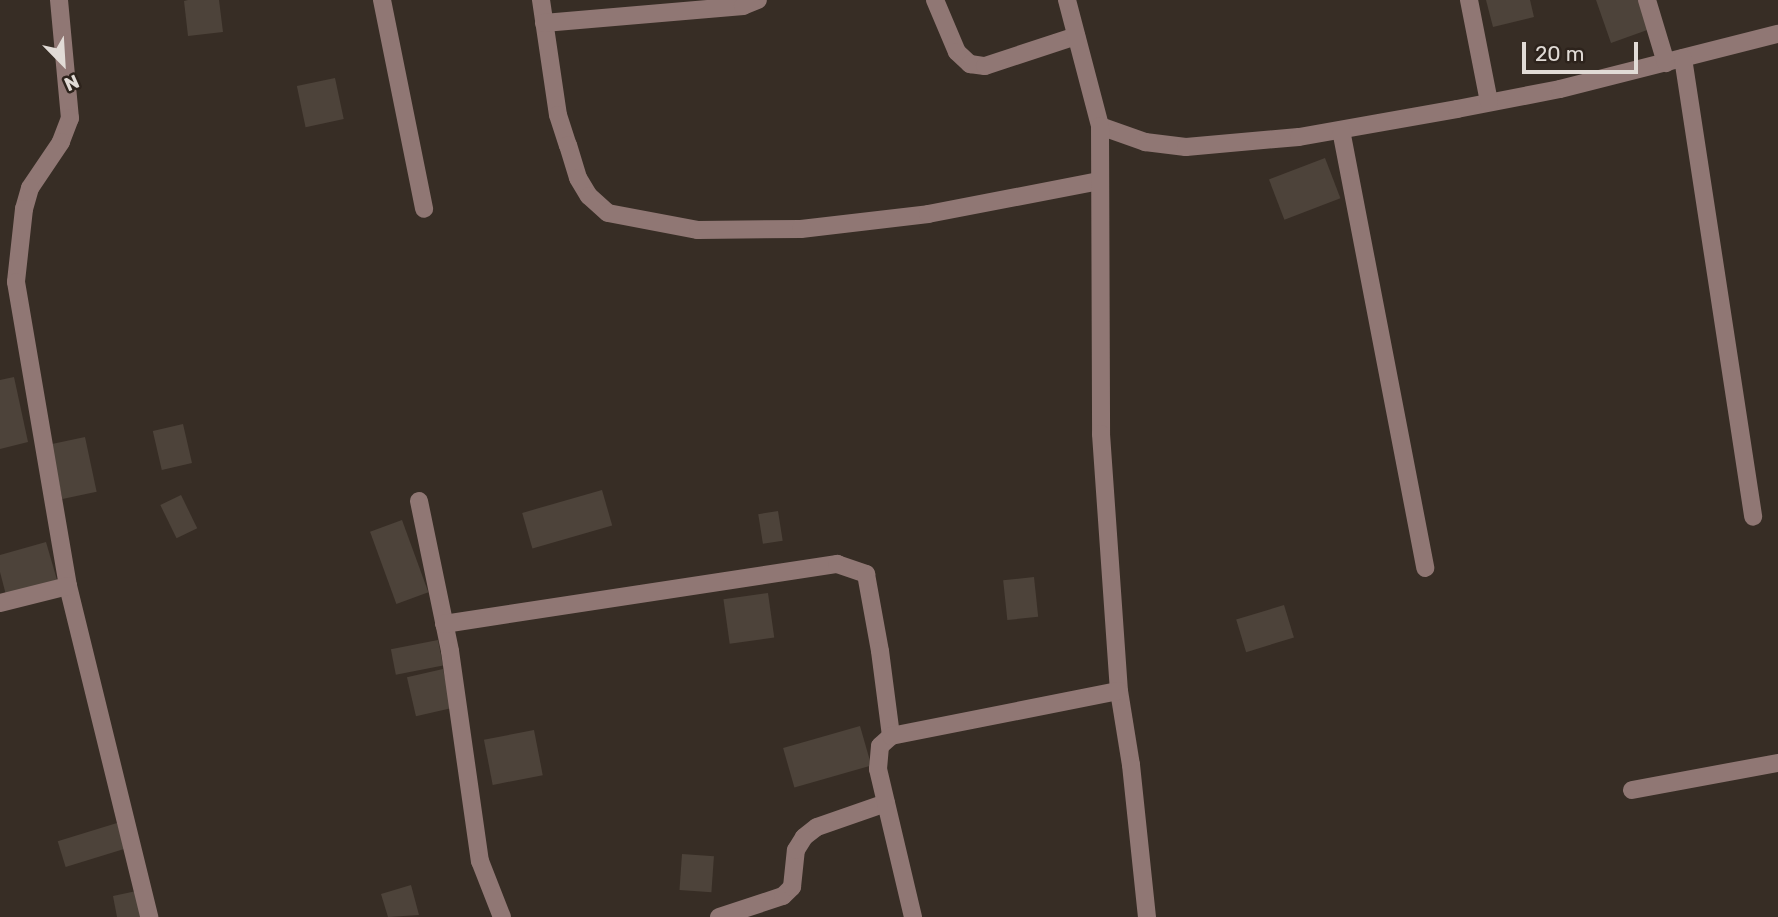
<!DOCTYPE html>
<html>
<head>
<meta charset="utf-8">
<style>
  body { margin:0 }
  #map { position:relative; width:1778px; height:917px; overflow:hidden; background:#372d25; font-family:Rubik,sans-serif }
  div>[style] { position:absolute }
  .building>* { inset:0; background:#4d433a; transform-origin:0 0 }
  .minor>* { height:18px; margin:-9px; padding:0 9px; transform-origin:9px; border-radius:9px; background:#907774 }
  span { translate:-50% -50%; white-space:nowrap; text-align:center; line-height:1.15; -webkit-text-stroke:6px #2d231c; paint-order:stroke }
  .north { position:absolute; left:28px; top:28px; width:70px; height:70px; -webkit-text-stroke:5px #2d231c; paint-order:stroke; rotate:156deg; font-size:19px; font-weight:700; line-height:28px; text-align:center; color:#e1dbd6 }
  .north::after { content:''; display:block; margin:auto; width:24px; height:32px; background:#e1dbd6; clip-path:polygon(50% 0,100% 100%,50% 72%,0 100%) }
  .scale { position:absolute; left:1522px; top:42px; width:116px; height:32px; box-sizing:border-box; border:4px solid #e1dbd6; border-top:0; padding-left:9px; font-size:21px; line-height:24px; white-space:nowrap; color:#e1dbd6; -webkit-text-stroke:5px #2d231c; paint-order:stroke }
</style>
</head>
<body>
<div id="map">
  <div class="building">
    <i style="clip-path:polygon(188px 0,219px 0,223px 32px,188px 36px,184px 1px)"></i>
    <i style="clip-path:polygon(1486px 0,1530px 0,1534px 17px,1493px 27px)"></i>
    <i style="clip-path:polygon(1596px 0,1640px 0,1650px 29px,1611px 43px)"></i>
    <i style="left:335px;top:78px;width:42px;height:39px;rotate:78deg"></i>
    <i style="left:1325px;top:158px;width:43px;height:60px;rotate:69deg"></i>
    <i style="clip-path:polygon(14px 377px,28px 442px,0 449px,0 380px)"></i>
    <i style="left:183px;top:424px;width:40px;height:31px;rotate:77deg"></i>
    <i style="left:85px;top:437px;width:56px;height:35px;rotate:78deg"></i>
    <i style="left:602px;top:490px;width:37px;height:83px;rotate:74deg"></i>
    <i style="left:181px;top:495px;width:37px;height:23px;rotate:64deg"></i>
    <i style="left:778px;top:511px;width:30px;height:20px;rotate:81deg"></i>
    <i style="left:402px;top:520px;width:77px;height:34px;rotate:70deg"></i>
    <i style="clip-path:polygon(46px 542px,57px 580px,6px 595px,0 572px,0 555px)"></i>
    <i style="left:1034px;top:577px;width:40px;height:31px;rotate:84deg"></i>
    <i style="left:768px;top:593px;width:45px;height:45px;rotate:82deg"></i>
    <i style="left:1284px;top:605px;width:34px;height:50px;rotate:73deg"></i>
    <i style="left:438px;top:640px;width:26px;height:48px;rotate:79deg"></i>
    <i style="left:443px;top:669px;width:40px;height:37px;rotate:77deg"></i>
    <i style="left:860px;top:726px;width:41px;height:80px;rotate:74deg"></i>
    <i style="left:534px;top:730px;width:46px;height:51px;rotate:79deg"></i>
    <i style="left:117px;top:823px;width:27px;height:62px;rotate:73deg"></i>
    <i style="left:682px;top:854px;width:32px;height:36px;rotate:4deg"></i>
    <i style="clip-path:polygon(411px 885px,419px 915px,388px 917px,381px 894px)"></i>
    <i style="clip-path:polygon(141px 890px,147px 917px,117px 917px,113px 896px)"></i>
  </div>
  <div class="minor">
    <i style="left:59px;top:0;width:119px;rotate:84.7deg"></i>
    <i style="left:70px;top:118px;width:26px;rotate:111deg"></i>
    <i style="left:61px;top:142px;width:55px;rotate:124deg"></i>
    <i style="left:30px;top:188px;width:22px;rotate:106deg"></i>
    <i style="left:24px;top:209px;width:73px;rotate:96.3deg"></i>
    <i style="left:16px;top:282px;width:308px;rotate:80.3deg"></i>
    <i style="left:68px;top:586px;width:341px;rotate:76.2deg"></i>
    <i style="left:382px;top:0;width:213px;rotate:78.6deg"></i>
    <i style="left:541px;top:0;width:116px;rotate:81.6deg"></i>
    <i style="left:558px;top:115px;width:32px;rotate:72deg"></i>
    <i style="left:568px;top:145px;width:34px;rotate:73deg"></i>
    <i style="left:578px;top:178px;width:21px;rotate:59deg"></i>
    <i style="left:589px;top:196px;width:25px;rotate:42deg"></i>
    <i style="left:608px;top:213px;width:92px;rotate:10.7deg"></i>
    <i style="left:698px;top:230px;width:103px;rotate:-0.6deg"></i>
    <i style="left:801px;top:229px;width:128px;rotate:-6.7deg"></i>
    <i style="left:928px;top:214px;width:175px;rotate:-10.9deg"></i>
    <i style="left:935px;top:0;width:56px;rotate:67.1deg"></i>
    <i style="left:957px;top:52px;width:18px;rotate:43deg"></i>
    <i style="left:970px;top:64px;width:15px;rotate:8deg"></i>
    <i style="left:985px;top:66px;width:96px;rotate:-18.2deg"></i>
    <i style="left:1067px;top:0;width:130px;rotate:75.3deg"></i>
    <i style="left:1100px;top:126px;width:48px;rotate:19.6deg"></i>
    <i style="left:1145px;top:142px;width:41px;rotate:7deg"></i>
    <i style="left:1186px;top:147px;width:113px;rotate:-5.1deg"></i>
    <i style="left:1299px;top:137px;width:160px;rotate:-10deg"></i>
    <i style="left:1457px;top:109px;width:105px;rotate:-11deg"></i>
    <i style="left:1560px;top:89px;width:225px;rotate:-14.2deg"></i>
    <i style="left:1469px;top:0;width:104px;rotate:78.9deg"></i>
    <i style="left:1647px;top:0;width:66px;rotate:73.2deg"></i>
    <i style="left:544px;top:23px;width:200px;rotate:-4.9deg"></i>
    <i style="left:743px;top:6px;width:16px;rotate:-22deg"></i>
    <i style="left:1683px;top:58px;width:464px;rotate:81.3deg"></i>
    <i style="left:1100px;top:126px;width:308px;rotate:89.8deg"></i>
    <i style="left:1101px;top:434px;width:258px;rotate:86deg"></i>
    <i style="left:1119px;top:691px;width:75px;rotate:80.8deg"></i>
    <i style="left:1131px;top:765px;width:153px;rotate:84deg"></i>
    <i style="left:1341px;top:130px;width:446px;rotate:79.1deg"></i>
    <i style="left:419px;top:501px;width:153px;rotate:78.3deg"></i>
    <i style="left:450px;top:651px;width:212px;rotate:81.9deg"></i>
    <i style="left:480px;top:861px;width:60px;rotate:68.6deg"></i>
    <i style="left:0;top:603px;width:70px;rotate:-14deg"></i>
    <i style="left:444px;top:624px;width:398px;rotate:-8.7deg"></i>
    <i style="left:837px;top:564px;width:31px;rotate:19deg"></i>
    <i style="left:866px;top:574px;width:78px;rotate:79.7deg"></i>
    <i style="left:880px;top:651px;width:86px;rotate:82.6deg"></i>
    <i style="left:1632px;top:790px;width:148px;rotate:-10.5deg"></i>
    <i style="left:719px;top:917px;width:67px;rotate:-18.2deg"></i>
    <i style="left:783px;top:896px;width:13px;rotate:-45deg"></i>
    <i style="left:792px;top:887px;width:37px;rotate:-84deg"></i>
    <i style="left:796px;top:850px;width:15px;rotate:-58deg"></i>
    <i style="left:804px;top:837px;width:16px;rotate:-38deg"></i>
    <i style="left:817px;top:827px;width:73px;rotate:-19.2deg"></i>
    <i style="left:913px;top:917px;width:152px;rotate:-103.3deg"></i>
    <i style="left:878px;top:769px;width:23px;rotate:-85deg"></i>
    <i style="left:880px;top:746px;width:15px;rotate:-42deg"></i>
    <i style="left:891px;top:736px;width:232px;rotate:-11.2deg"></i>
  </div>
  <div class="north">N</div>
  <div class="scale">20 m</div>
</div>
</body>
</html>
